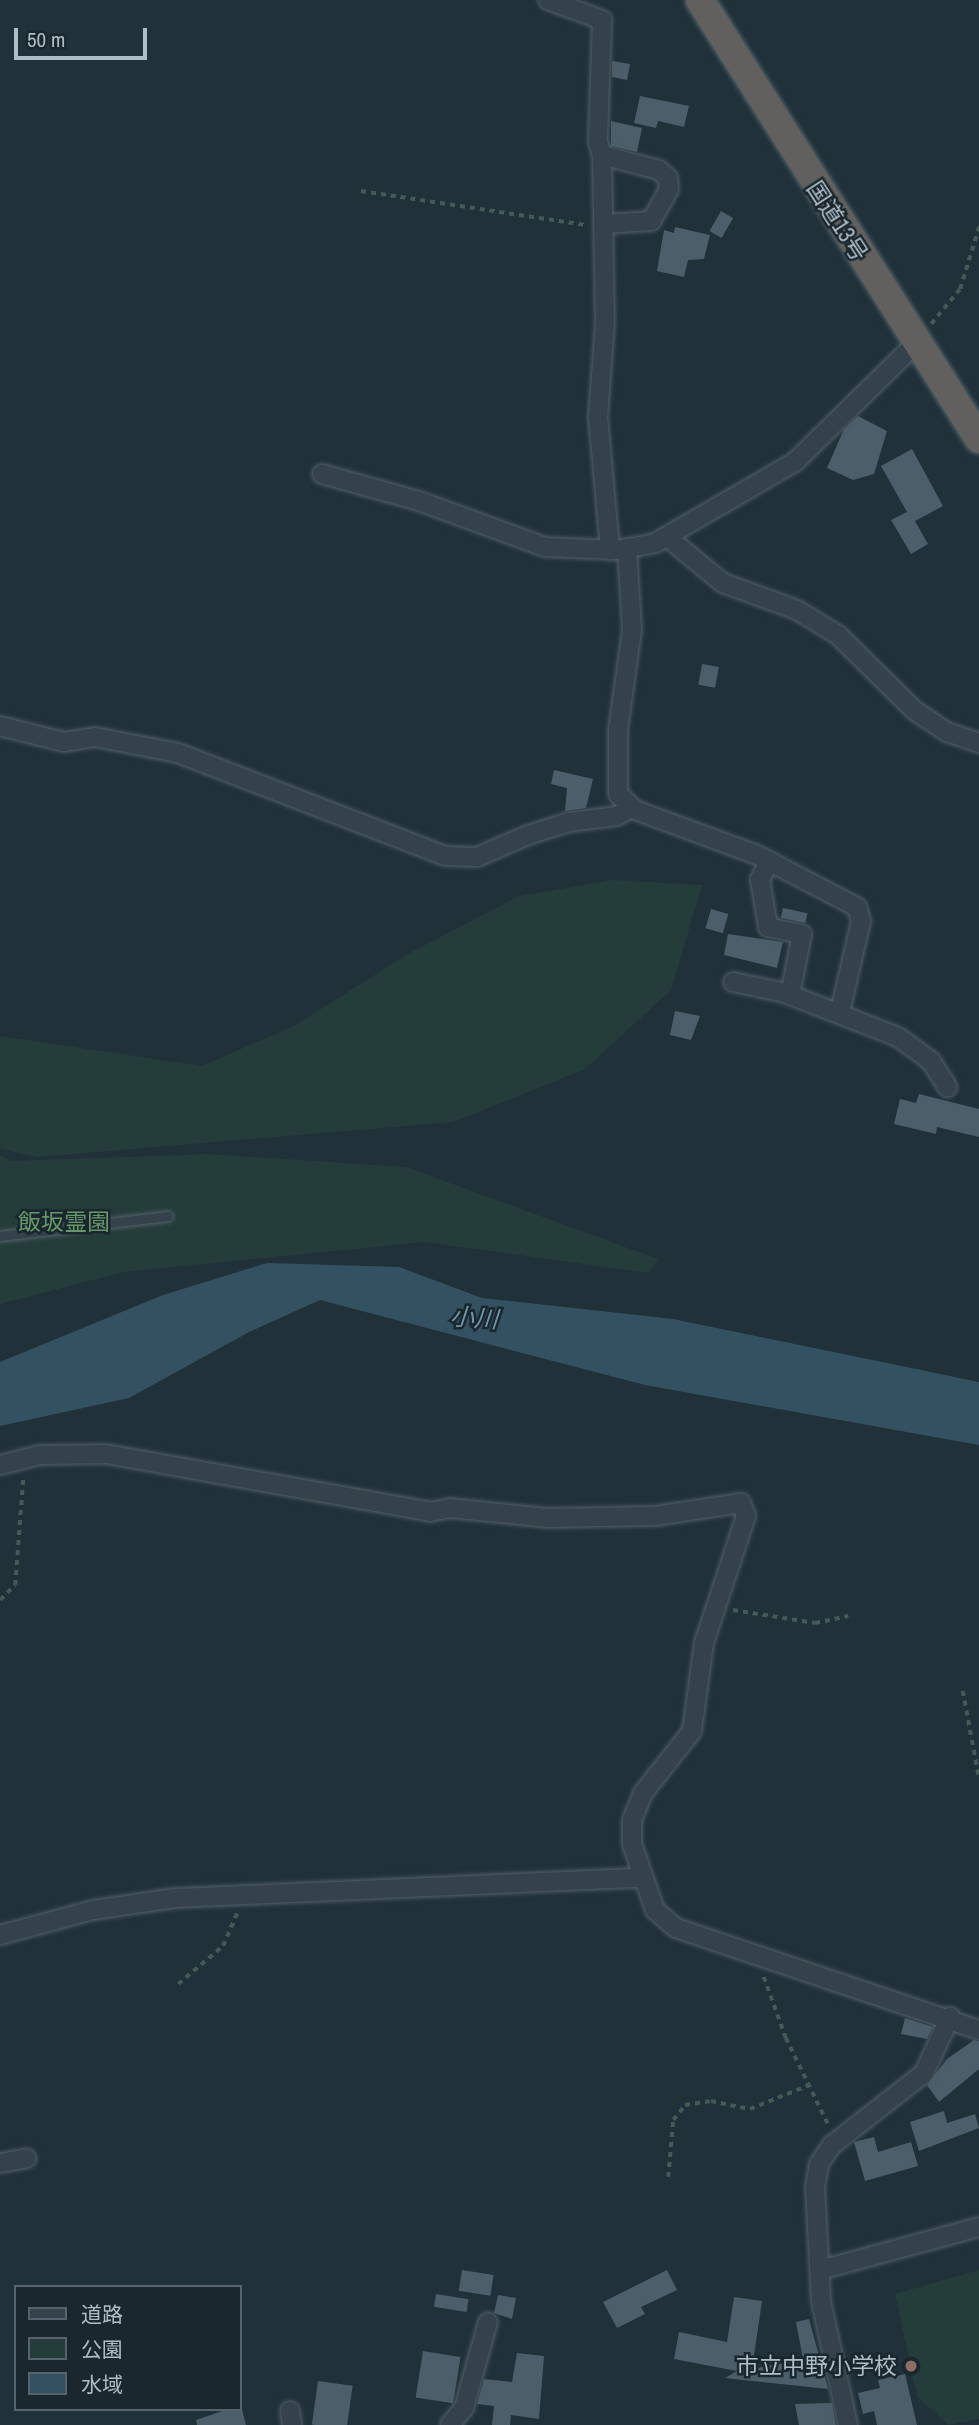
<!DOCTYPE html>
<html>
<head>
<meta charset="utf-8">
<style>
  body { margin:0 }
  #map { position:relative; width:979px; height:2425px; overflow:hidden; background:#21313a; font-family:"Archivo Narrow","Noto Sans JP",sans-serif }
  div>[style] { position:absolute }
  .green>* { inset:0; background:#243d3a }
  .water>* { inset:0; background:#345162 }
  .building>* { inset:0; background:#4c5e69; transform-origin:0 0 }
  .path>* { height:3.5px; margin-top:-1.75px; transform-origin:0; background:repeating-linear-gradient(90deg,#435a57 0 5px,transparent 0 10px) }
  .roads { filter:drop-shadow(0 0 2px #526068) drop-shadow(0 0 2px #526068) }
  .service>* { height:9px; margin:-4.5px; padding:0 4.5px; transform-origin:4.5px; border-radius:4.5px; background:#35424b }
  .minor>* { height:18px; margin:-9px; padding:0 9px; transform-origin:9px; border-radius:9px; background:#35424b }
  .trunk>* { height:28px; margin:-14px; padding:0 14px; transform-origin:14px; border-radius:14px; background:#62605e }
  .dots>* { width:19px; height:19px; translate:-50% -50%; box-sizing:border-box; border:4px solid #1a272f; border-radius:50% }
  span { translate:-50% -50%; white-space:nowrap; text-align:center; line-height:1.15; -webkit-text-stroke:5px #1a272f; paint-order:stroke }
  .street-label { font-size:23px; color:#afbdc7 }
  .park-label { font-size:23px; color:#669867 }
  .poi-label { font-size:23px; color:#afbdc7 }
  .right { translate:-100% -50%; text-align:right }
  .water-label { font-size:24px; color:#6f96ab; font-style:italic }
  .legend { position:absolute; left:14px; top:2285px; width:228px; height:126px; box-sizing:border-box; background:#1a272f; border:2px solid #56636c; margin:0; padding:9px 12px; list-style:none; font-size:21px; color:#afbdc7 }
  .legend li { display:flex; align-items:center; gap:14px; height:35px }
  .legend b { width:35px; border:2px solid #56636c }
  .scale { position:absolute; left:14px; top:28px; width:133px; height:32px; box-sizing:border-box; border:4px solid #afbdc7; border-top:0; padding-left:9px; font-size:21px; line-height:24px; white-space:nowrap; color:#afbdc7; -webkit-text-stroke:5px #1a272f; paint-order:stroke }
</style>
</head>
<body>
<div id="map">
  <div class="green">
    <i style="clip-path:polygon(613px 880px,702px 885px,671px 990px,585px 1069px,453px 1122px,38px 1157px,0 1149px,0 1036px,202px 1066px,294px 1026px,408px 954px,519px 896px)"></i>
    <i style="clip-path:polygon(208px 1154px,406px 1167px,658px 1259px,649px 1273px,424px 1242px,123px 1272px,0 1304px,0 1155px,11px 1161px)"></i>
    <i style="clip-path:polygon(979px 2270px,979px 2419px,948px 2425px,917px 2396px,895px 2294px)"></i>
  </div>
  <div class="water">
    <i style="clip-path:polygon(267px 1263px,399px 1267px,482px 1298px,673px 1319px,979px 1382px,979px 1445px,645px 1385px,320px 1300px,249px 1332px,129px 1398px,0 1426px,0 1362px,163px 1295px)"></i>
  </div>
  <div class="building">
    <i style="clip-path:polygon(612px 61px,630px 64px,627px 80px,612px 77px)"></i>
    <i style="clip-path:polygon(640px 96px,689px 106px,684px 127px,658px 121px,656px 128px,634px 123px)"></i>
    <i style="clip-path:polygon(611px 121px,642px 128px,637px 152px,611px 146px)"></i>
    <i style="left:721px;top:211px;width:14px;height:23px;rotate:30deg"></i>
    <i style="clip-path:polygon(675px 227px,710px 235px,704px 259px,688px 260px,684px 277px,657px 271px,664px 230px,674px 233px)"></i>
    <i style="clip-path:polygon(858px 416px,887px 431px,874px 474px,853px 480px,827px 468px,844px 429px)"></i>
    <i style="clip-path:polygon(912px 449px,943px 506px,915px 521px,928px 544px,911px 554px,891px 520px,907px 512px,881px 466px)"></i>
    <i style="left:702px;top:664px;width:17px;height:21px;rotate:10deg"></i>
    <i style="clip-path:polygon(554px 770px,593px 779px,586px 808px,565px 811px,567px 788px,551px 784px)"></i>
    <i style="left:783px;top:908px;width:25px;height:10px;rotate:12deg"></i>
    <i style="left:711px;top:909px;width:18px;height:20px;rotate:16deg"></i>
    <i style="clip-path:polygon(728px 934px,783px 942px,777px 968px,724px 955px)"></i>
    <i style="clip-path:polygon(675px 1011px,700px 1016px,691px 1040px,670px 1035px)"></i>
    <i style="clip-path:polygon(919px 1094px,979px 1109px,979px 1137px,937px 1127px,936px 1134px,894px 1124px,900px 1099px,916px 1103px)"></i>
    <i style="clip-path:polygon(905px 2018px,933px 2027px,927px 2039px,901px 2034px)"></i>
    <i style="clip-path:polygon(974px 2040px,979px 2041px,979px 2069px,939px 2102px,927px 2085px,947px 2059px)"></i>
    <i style="clip-path:polygon(944px 2111px,947px 2123px,975px 2114px,979px 2128px,919px 2151px,910px 2122px)"></i>
    <i style="clip-path:polygon(874px 2137px,878px 2152px,911px 2142px,918px 2166px,865px 2181px,854px 2142px)"></i>
    <i style="left:462px;top:2270px;width:32px;height:21px;rotate:9deg"></i>
    <i style="clip-path:polygon(667px 2270px,677px 2290px,641px 2307px,645px 2314px,617px 2328px,603px 2302px)"></i>
    <i style="left:436px;top:2294px;width:33px;height:13px;rotate:9deg"></i>
    <i style="clip-path:polygon(498px 2295px,516px 2298px,512px 2319px,494px 2313px)"></i>
    <i style="clip-path:polygon(734px 2297px,762px 2301px,752px 2369px,803px 2359px,796px 2322px,809px 2319px,828px 2389px,725px 2378px,737px 2371px,674px 2359px,679px 2332px,727px 2342px)"></i>
    <i style="left:423px;top:2351px;width:38px;height:47px;rotate:9deg"></i>
    <i style="clip-path:polygon(517px 2353px,544px 2356px,539px 2419px,511px 2415px,510px 2425px,492px 2425px,494px 2406px,477px 2404px,484px 2379px,512px 2382px)"></i>
    <i style="clip-path:polygon(905px 2374px,917px 2425px,877px 2425px,874px 2411px,863px 2414px,858px 2393px,880px 2388px,878px 2380px)"></i>
    <i style="left:318px;top:2381px;width:35px;height:44px;rotate:8deg"></i>
    <i style="clip-path:polygon(832px 2403px,836px 2425px,799px 2425px,795px 2404px)"></i>
    <i style="clip-path:polygon(228px 2409px,242px 2409px,246px 2425px,197px 2425px,196px 2420px)"></i>
  </div>
  <div class="path">
    <i style="left:361px;top:191px;width:229px;rotate:8.6deg"></i>
    <i style="left:931px;top:324px;width:45px;rotate:-50.4deg"></i>
    <i style="left:960px;top:289px;width:65px;rotate:-73deg"></i>
    <i style="left:0;top:1600px;width:21px;rotate:-45deg"></i>
    <i style="left:15px;top:1585px;width:107px;rotate:-85.7deg"></i>
    <i style="left:733px;top:1610px;width:83px;rotate:9deg"></i>
    <i style="left:815px;top:1623px;width:34px;rotate:-12deg"></i>
    <i style="left:963px;top:1691px;width:87px;rotate:79.5deg"></i>
    <i style="left:764px;top:1977px;width:65px;rotate:70.2deg"></i>
    <i style="left:786px;top:2038px;width:98px;rotate:64deg"></i>
    <i style="left:178px;top:1984px;width:59px;rotate:-40.2deg"></i>
    <i style="left:223px;top:1946px;width:38px;rotate:-67deg"></i>
    <i style="left:668px;top:2177px;width:57px;rotate:-85deg"></i>
    <i style="left:673px;top:2120px;width:19px;rotate:-51deg"></i>
    <i style="left:685px;top:2105px;width:26px;rotate:-9deg"></i>
    <i style="left:711px;top:2101px;width:40px;rotate:12deg"></i>
    <i style="left:750px;top:2109px;width:67px;rotate:-22deg"></i>
  </div>
  <div class="roads">
    <div class="service">
      <i style="left:0;top:1236px;width:169px;rotate:-6.8deg"></i>
    </div>
    <div class="minor">
      <i style="left:548px;top:0;width:58px;rotate:20.3deg"></i>
      <i style="left:602px;top:20px;width:122px;rotate:91.9deg"></i>
      <i style="left:598px;top:142px;width:14px;rotate:73deg"></i>
      <i style="left:602px;top:155px;width:167px;rotate:89deg"></i>
      <i style="left:605px;top:322px;width:95px;rotate:94.2deg"></i>
      <i style="left:598px;top:417px;width:134px;rotate:84.8deg"></i>
      <i style="left:602px;top:155px;width:59px;rotate:14.7deg"></i>
      <i style="left:659px;top:170px;width:12px;rotate:42deg"></i>
      <i style="left:668px;top:178px;width:11px;rotate:85deg"></i>
      <i style="left:669px;top:189px;width:37px;rotate:119deg"></i>
      <i style="left:651px;top:221px;width:46px;rotate:176.3deg"></i>
      <i style="left:322px;top:474px;width:101px;rotate:15.6deg"></i>
      <i style="left:419px;top:501px;width:134px;rotate:20.1deg"></i>
      <i style="left:545px;top:547px;width:72px;rotate:2.4deg"></i>
      <i style="left:617px;top:550px;width:39px;rotate:-10deg"></i>
      <i style="left:655px;top:543px;width:162px;rotate:-30.1deg"></i>
      <i style="left:795px;top:462px;width:170px;rotate:-44.5deg"></i>
      <i style="left:667px;top:537px;width:72px;rotate:39.4deg"></i>
      <i style="left:723px;top:583px;width:79px;rotate:20deg"></i>
      <i style="left:797px;top:610px;width:48px;rotate:31.4deg"></i>
      <i style="left:838px;top:635px;width:107px;rotate:44.6deg"></i>
      <i style="left:914px;top:710px;width:40px;rotate:34deg"></i>
      <i style="left:947px;top:732px;width:34px;rotate:19deg"></i>
      <i style="left:627px;top:548px;width:82px;rotate:86.5deg"></i>
      <i style="left:632px;top:630px;width:100px;rotate:98deg"></i>
      <i style="left:618px;top:729px;width:65px;rotate:90deg"></i>
      <i style="left:618px;top:794px;width:23px;rotate:43deg"></i>
      <i style="left:635px;top:810px;width:130px;rotate:20.2deg"></i>
      <i style="left:757px;top:855px;width:113px;rotate:27.5deg"></i>
      <i style="left:857px;top:907px;width:15px;rotate:74deg"></i>
      <i style="left:861px;top:921px;width:93px;rotate:103deg"></i>
      <i style="left:0;top:726px;width:66px;rotate:14deg"></i>
      <i style="left:64px;top:742px;width:31px;rotate:-9deg"></i>
      <i style="left:95px;top:737px;width:85px;rotate:10.9deg"></i>
      <i style="left:178px;top:753px;width:286px;rotate:21.1deg"></i>
      <i style="left:445px;top:856px;width:32px;rotate:2deg"></i>
      <i style="left:477px;top:857px;width:56px;rotate:-23.3deg"></i>
      <i style="left:528px;top:835px;width:43px;rotate:-17.6deg"></i>
      <i style="left:569px;top:822px;width:48px;rotate:-7.1deg"></i>
      <i style="left:617px;top:816px;width:16px;rotate:-30deg"></i>
      <i style="left:770px;top:861px;width:21px;rotate:119deg"></i>
      <i style="left:760px;top:879px;width:49px;rotate:80.5deg"></i>
      <i style="left:768px;top:927px;width:35px;rotate:12deg"></i>
      <i style="left:802px;top:934px;width:62px;rotate:101.1deg"></i>
      <i style="left:733px;top:982px;width:53px;rotate:11.9deg"></i>
      <i style="left:785px;top:993px;width:121px;rotate:21.3deg"></i>
      <i style="left:898px;top:1037px;width:41px;rotate:36deg"></i>
      <i style="left:931px;top:1061px;width:31px;rotate:58deg"></i>
      <i style="left:0;top:1465px;width:41px;rotate:-14deg"></i>
      <i style="left:40px;top:1455px;width:66px;rotate:-0.9deg"></i>
      <i style="left:106px;top:1454px;width:329px;rotate:10.1deg"></i>
      <i style="left:430px;top:1512px;width:20px;rotate:-11deg"></i>
      <i style="left:450px;top:1508px;width:100px;rotate:5.8deg"></i>
      <i style="left:549px;top:1518px;width:106px;rotate:-1.1deg"></i>
      <i style="left:655px;top:1516px;width:87px;rotate:-8.6deg"></i>
      <i style="left:741px;top:1503px;width:14px;rotate:69deg"></i>
      <i style="left:746px;top:1516px;width:134px;rotate:108.3deg"></i>
      <i style="left:704px;top:1643px;width:89px;rotate:97.8deg"></i>
      <i style="left:692px;top:1731px;width:79px;rotate:128.3deg"></i>
      <i style="left:643px;top:1793px;width:29px;rotate:112deg"></i>
      <i style="left:632px;top:1820px;width:24px;rotate:90deg"></i>
      <i style="left:632px;top:1844px;width:70px;rotate:70.8deg"></i>
      <i style="left:655px;top:1910px;width:28px;rotate:41deg"></i>
      <i style="left:676px;top:1928px;width:320px;rotate:18.6deg"></i>
      <i style="left:0;top:1935px;width:96px;rotate:-15deg"></i>
      <i style="left:93px;top:1910px;width:83px;rotate:-8.3deg"></i>
      <i style="left:175px;top:1898px;width:467px;rotate:-2.5deg"></i>
      <i style="left:0;top:2163px;width:27px;rotate:-10deg"></i>
      <i style="left:820px;top:2270px;width:165px;rotate:-15.1deg"></i>
      <i style="left:290px;top:2411px;width:14px;rotate:82deg"></i>
      <i style="left:450px;top:2425px;width:22px;rotate:-51deg"></i>
      <i style="left:464px;top:2408px;width:89px;rotate:-74.4deg"></i>
      <i style="left:848px;top:2425px;width:127px;rotate:-102.3deg"></i>
      <i style="left:821px;top:2301px;width:114px;rotate:-93deg"></i>
      <i style="left:815px;top:2187px;width:23px;rotate:-80deg"></i>
      <i style="left:819px;top:2164px;width:23px;rotate:-56deg"></i>
      <i style="left:832px;top:2145px;width:117px;rotate:-38deg"></i>
      <i style="left:924px;top:2073px;width:62px;rotate:-65.1deg"></i>
    </div>
    <div class="trunk">
      <i style="left:700px;top:0;width:520px;rotate:57.56deg"></i>
    </div>
  </div>
  <div class="dots">
    <i style="left:911px;top:2366px;background:#8d6e63"></i>
  </div>
  <div class="street-label">
    <span style="left:837px;top:221px;rotate:57deg">国道13号</span>
  </div>
  <div class="park-label">
    <span style="left:64px;top:1222px">飯坂霊園</span>
  </div>
  <div class="poi-label">
    <span class="right" style="left:897px;top:2366px">市立中野小学校</span>
  </div>
  <div class="water-label">
    <span style="left:474px;top:1318px;rotate:4deg">小川</span>
  </div>
  <ul class="legend">
  <li><b style="height:9px;background:#35424b"></b>道路</li>
  <li><b style="height:19px;background:#243d3a"></b>公園</li>
  <li><b style="height:19px;background:#345162"></b>水域</li>
  </ul>
  <div class="scale">50 m</div>
</div>
</body>
</html>
